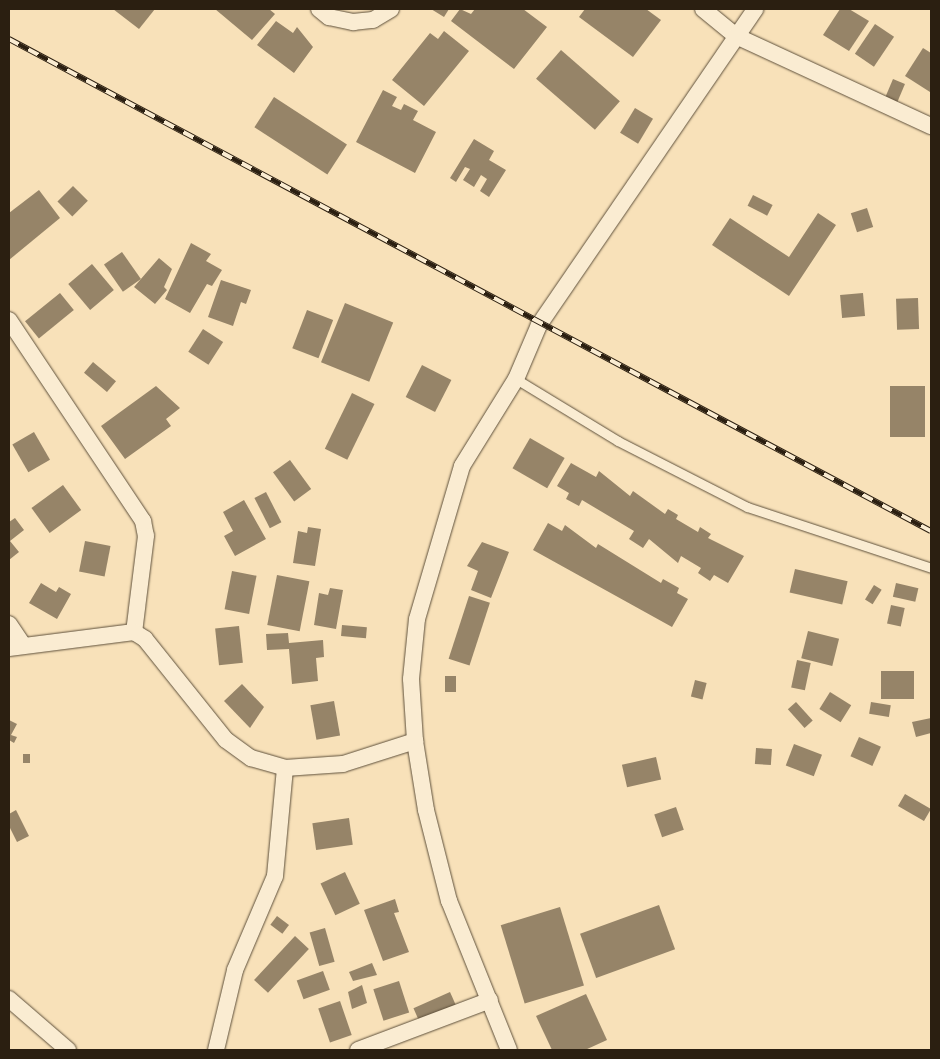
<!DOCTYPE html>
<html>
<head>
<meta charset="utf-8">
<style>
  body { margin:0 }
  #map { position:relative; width:940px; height:1059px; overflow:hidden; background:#f8e1b9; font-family:"IM FELL French Canon",serif }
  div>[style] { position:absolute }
  .building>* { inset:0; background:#968468; transform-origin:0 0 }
  .roads { filter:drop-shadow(0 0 1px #5e503b) drop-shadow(0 0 1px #5e503b) }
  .lane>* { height:9px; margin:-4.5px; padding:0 4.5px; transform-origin:4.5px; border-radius:4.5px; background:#faecd2 }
  .street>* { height:16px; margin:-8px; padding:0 8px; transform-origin:8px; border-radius:8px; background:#faecd2 }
  .rail>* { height:5.5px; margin-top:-2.75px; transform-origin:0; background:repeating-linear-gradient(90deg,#faecd2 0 11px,#2b1f11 0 22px); box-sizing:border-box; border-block:1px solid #2b1f11 }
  span { translate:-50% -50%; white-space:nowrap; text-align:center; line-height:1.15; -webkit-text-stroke:5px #faecd2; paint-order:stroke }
  .frame { position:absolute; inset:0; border:10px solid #2b1f11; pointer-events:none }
</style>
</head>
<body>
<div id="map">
  <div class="building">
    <i style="clip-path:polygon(113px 9px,155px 9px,139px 29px)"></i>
    <i style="clip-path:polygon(215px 9px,269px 9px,275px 14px,252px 40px)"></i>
    <i style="clip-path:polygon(431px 9px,449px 9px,444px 17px)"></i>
    <i style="clip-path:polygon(460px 9px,471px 14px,475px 9px,523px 9px,547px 27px,514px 69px,451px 21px)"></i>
    <i style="clip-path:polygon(585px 9px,646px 9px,661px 20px,633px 57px,579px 17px)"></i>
    <i style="clip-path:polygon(840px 9px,849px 9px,869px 21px,849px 51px,823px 35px)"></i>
    <i style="clip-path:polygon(276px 21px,293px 33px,297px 27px,313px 47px,294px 73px,257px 45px)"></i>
    <i style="left:875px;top:24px;width:23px;height:36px;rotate:34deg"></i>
    <i style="clip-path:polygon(444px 31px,469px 51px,424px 106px,392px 80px,430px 33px,438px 39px)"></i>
    <i style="clip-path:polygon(923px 48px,931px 53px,930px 92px,905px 76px)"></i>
    <i style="left:561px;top:50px;width:78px;height:38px;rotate:41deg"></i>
    <i style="left:893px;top:79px;width:13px;height:20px;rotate:23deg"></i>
    <i style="clip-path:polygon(383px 90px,397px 97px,392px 106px,401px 110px,404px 104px,418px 111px,413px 120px,436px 132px,415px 173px,356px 142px)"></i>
    <i style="left:274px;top:97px;width:87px;height:36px;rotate:33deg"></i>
    <i style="left:635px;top:108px;width:21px;height:29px;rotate:31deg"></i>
    <i style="clip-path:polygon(474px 139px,494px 151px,489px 160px,506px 170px,489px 197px,480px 191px,487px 179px,481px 175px,474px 187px,463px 180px,470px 169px,465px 167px,456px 182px,450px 178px)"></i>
    <i style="left:73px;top:186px;width:21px;height:22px;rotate:45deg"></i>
    <i style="clip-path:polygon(39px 190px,60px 218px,9px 260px,9px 213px)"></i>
    <i style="left:753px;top:195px;width:22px;height:12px;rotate:27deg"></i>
    <i style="left:867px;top:208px;width:20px;height:17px;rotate:72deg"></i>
    <i style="clip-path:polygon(818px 213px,836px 225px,789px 296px,712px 245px,730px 218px,789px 257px)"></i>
    <i style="clip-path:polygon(191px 243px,211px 254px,206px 261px,222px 270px,212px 286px,207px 284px,190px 313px,165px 299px)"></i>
    <i style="left:122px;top:252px;width:33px;height:22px;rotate:55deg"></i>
    <i style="clip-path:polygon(159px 258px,172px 269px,164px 287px,167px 290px,155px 304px,134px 287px)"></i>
    <i style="left:92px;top:264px;width:34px;height:31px;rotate:50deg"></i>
    <i style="clip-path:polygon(221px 280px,251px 290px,246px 304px,241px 302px,233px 326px,208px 317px)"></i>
    <i style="left:60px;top:293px;width:22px;height:45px;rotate:51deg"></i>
    <i style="left:863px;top:293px;width:23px;height:23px;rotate:85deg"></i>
    <i style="left:918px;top:298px;width:31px;height:22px;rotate:88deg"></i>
    <i style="left:345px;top:303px;width:52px;height:64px;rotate:22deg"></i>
    <i style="left:307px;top:310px;width:28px;height:41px;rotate:21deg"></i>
    <i style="left:203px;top:329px;width:24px;height:27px;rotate:33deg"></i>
    <i style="left:93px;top:362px;width:30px;height:14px;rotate:40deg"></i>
    <i style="left:422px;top:365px;width:33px;height:36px;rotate:27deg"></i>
    <i style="clip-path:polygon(156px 386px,180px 408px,166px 419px,171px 426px,125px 459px,101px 426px)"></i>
    <i style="left:890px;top:386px;width:35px;height:51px"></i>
    <i style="left:352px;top:393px;width:25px;height:62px;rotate:26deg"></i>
    <i style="left:34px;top:432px;width:32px;height:25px;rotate:60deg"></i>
    <i style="left:530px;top:438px;width:40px;height:35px;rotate:30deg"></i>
    <i style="left:290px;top:460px;width:36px;height:21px;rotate:54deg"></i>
    <i style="clip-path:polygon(571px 463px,596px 477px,599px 471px,630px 496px,633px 491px,665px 514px,668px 509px,678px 515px,676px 519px,698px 532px,700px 527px,711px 534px,708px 538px,744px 556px,728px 583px,714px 575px,710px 581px,698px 573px,701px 568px,681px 556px,678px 563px,649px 539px,643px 548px,629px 539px,634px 531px,582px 500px,579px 506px,566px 499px,569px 493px,557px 486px)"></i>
    <i style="left:63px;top:485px;width:31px;height:39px;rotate:54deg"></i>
    <i style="left:266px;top:492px;width:34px;height:13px;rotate:63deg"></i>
    <i style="clip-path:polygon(244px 500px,266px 539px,235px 556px,224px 536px,233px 531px,223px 512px)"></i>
    <i style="clip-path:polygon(15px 518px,24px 530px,10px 541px,19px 552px,9px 560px,9px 522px)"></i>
    <i style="clip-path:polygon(548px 523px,562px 531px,565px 525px,596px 548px,598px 544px,661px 583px,663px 579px,679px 588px,677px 593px,688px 599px,672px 627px,533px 550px)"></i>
    <i style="clip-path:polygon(308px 527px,321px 529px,315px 566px,293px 563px,298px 531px,307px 533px)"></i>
    <i style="left:85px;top:541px;width:26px;height:31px;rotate:11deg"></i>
    <i style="clip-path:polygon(482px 542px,509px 552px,491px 598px,471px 590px,478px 571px,467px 566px)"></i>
    <i style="left:795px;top:569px;width:54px;height:24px;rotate:13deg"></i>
    <i style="left:232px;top:571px;width:25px;height:39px;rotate:11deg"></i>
    <i style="left:277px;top:575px;width:33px;height:51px;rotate:11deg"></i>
    <i style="clip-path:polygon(41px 583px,56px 592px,59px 587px,71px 594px,57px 619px,29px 603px)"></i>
    <i style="left:896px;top:583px;width:23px;height:14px;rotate:13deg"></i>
    <i style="left:874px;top:585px;width:9px;height:17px;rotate:32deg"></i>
    <i style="clip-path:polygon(330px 588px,343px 590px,336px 629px,314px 625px,319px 593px,328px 595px)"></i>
    <i style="left:469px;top:596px;width:22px;height:66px;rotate:18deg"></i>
    <i style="left:891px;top:605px;width:14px;height:19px;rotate:12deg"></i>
    <i style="left:342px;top:625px;width:25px;height:11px;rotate:5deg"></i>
    <i style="left:239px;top:626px;width:37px;height:24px;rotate:84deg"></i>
    <i style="left:808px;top:631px;width:32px;height:28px;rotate:14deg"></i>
    <i style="clip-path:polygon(288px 633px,289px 643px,323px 640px,324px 657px,316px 658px,318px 681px,292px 684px,289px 649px,267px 650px,266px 634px)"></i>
    <i style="left:797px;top:660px;width:14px;height:28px;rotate:12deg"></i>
    <i style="left:881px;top:671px;width:33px;height:28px"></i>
    <i style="left:445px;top:676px;width:11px;height:16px"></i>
    <i style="left:695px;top:680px;width:12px;height:17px;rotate:14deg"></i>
    <i style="clip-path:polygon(242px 684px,264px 707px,250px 728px,224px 701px)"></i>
    <i style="left:830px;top:692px;width:25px;height:20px;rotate:32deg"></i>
    <i style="left:334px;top:701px;width:35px;height:24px;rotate:80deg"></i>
    <i style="left:796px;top:702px;width:25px;height:11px;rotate:48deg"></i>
    <i style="left:871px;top:702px;width:20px;height:12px;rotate:9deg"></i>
    <i style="clip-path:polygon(931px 718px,931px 733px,916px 737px,912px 722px)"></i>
    <i style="clip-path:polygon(9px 720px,17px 724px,11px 735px,17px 737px,14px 743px,9px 740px)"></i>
    <i style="left:859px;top:737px;width:24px;height:21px;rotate:24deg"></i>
    <i style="left:794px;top:744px;width:30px;height:23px;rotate:21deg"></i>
    <i style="left:756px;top:748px;width:16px;height:16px;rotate:4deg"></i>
    <i style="left:23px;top:754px;width:7px;height:9px"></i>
    <i style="left:656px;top:757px;width:23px;height:35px;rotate:77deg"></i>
    <i style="left:905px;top:794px;width:30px;height:14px;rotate:30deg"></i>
    <i style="left:676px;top:807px;width:24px;height:23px;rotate:71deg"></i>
    <i style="clip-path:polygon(16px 810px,29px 836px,17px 842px,9px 826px,9px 814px)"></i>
    <i style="left:349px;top:818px;width:27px;height:37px;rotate:82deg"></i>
    <i style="left:345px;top:872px;width:35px;height:27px;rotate:65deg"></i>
    <i style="clip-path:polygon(395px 899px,399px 912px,394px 913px,409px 952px,383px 961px,364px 910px)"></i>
    <i style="left:659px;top:905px;width:47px;height:84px;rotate:70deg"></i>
    <i style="left:560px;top:907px;width:82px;height:62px;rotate:73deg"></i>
    <i style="left:277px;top:916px;width:15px;height:11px;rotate:37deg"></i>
    <i style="left:325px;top:928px;width:35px;height:16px;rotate:74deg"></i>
    <i style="left:295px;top:936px;width:19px;height:60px;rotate:43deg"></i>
    <i style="clip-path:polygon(372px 963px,377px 975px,353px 981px,349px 972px)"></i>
    <i style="left:323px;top:971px;width:20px;height:28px;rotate:70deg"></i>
    <i style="left:399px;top:981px;width:33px;height:27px;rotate:72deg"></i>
    <i style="clip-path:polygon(362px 985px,367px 1003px,352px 1009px,348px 992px)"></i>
    <i style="left:450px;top:992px;width:17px;height:40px;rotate:66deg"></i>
    <i style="clip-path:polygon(586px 994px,607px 1040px,585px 1050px,552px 1050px,536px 1016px)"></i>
    <i style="left:340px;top:1001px;width:36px;height:23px;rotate:71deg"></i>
  </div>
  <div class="roads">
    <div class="lane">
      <i style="left:516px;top:379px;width:119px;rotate:31.3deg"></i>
      <i style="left:618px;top:441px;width:145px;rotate:27.1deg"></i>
      <i style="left:747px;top:507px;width:194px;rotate:18.3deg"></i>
    </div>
    <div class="street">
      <i style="left:319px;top:9px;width:13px;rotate:39deg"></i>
      <i style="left:329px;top:17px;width:25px;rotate:12deg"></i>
      <i style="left:353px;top:22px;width:20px;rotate:-6deg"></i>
      <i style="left:373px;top:20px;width:21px;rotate:-31deg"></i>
      <i style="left:703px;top:9px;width:43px;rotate:39.3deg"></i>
      <i style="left:736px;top:36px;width:215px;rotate:24.8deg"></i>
      <i style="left:9px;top:320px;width:242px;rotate:56.3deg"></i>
      <i style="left:143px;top:521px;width:15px;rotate:79deg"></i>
      <i style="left:146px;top:536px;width:97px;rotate:97.1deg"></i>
      <i style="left:9px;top:624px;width:25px;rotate:56deg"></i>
      <i style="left:9px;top:648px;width:126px;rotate:-7.3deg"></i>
      <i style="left:134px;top:632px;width:13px;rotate:32deg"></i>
      <i style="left:145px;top:639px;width:129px;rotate:51.3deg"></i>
      <i style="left:226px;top:740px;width:31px;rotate:36deg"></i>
      <i style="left:251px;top:758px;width:35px;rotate:16deg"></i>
      <i style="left:285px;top:768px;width:58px;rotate:-3.9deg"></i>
      <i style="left:343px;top:764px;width:76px;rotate:-17.7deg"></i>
      <i style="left:9px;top:999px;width:78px;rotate:40.8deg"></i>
      <i style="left:216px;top:1050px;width:82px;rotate:-76.6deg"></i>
      <i style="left:235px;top:970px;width:102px;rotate:-66.9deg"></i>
      <i style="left:275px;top:876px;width:108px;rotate:-84.7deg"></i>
      <i style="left:358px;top:1050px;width:141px;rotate:-20.7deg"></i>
      <i style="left:509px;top:1050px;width:161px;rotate:-111.9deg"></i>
      <i style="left:449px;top:901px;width:94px;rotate:-104.2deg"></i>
      <i style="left:426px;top:810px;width:70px;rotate:-99.1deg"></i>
      <i style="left:415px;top:741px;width:62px;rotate:-93.7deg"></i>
      <i style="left:411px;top:679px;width:60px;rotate:-84.3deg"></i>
      <i style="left:417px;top:619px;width:159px;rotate:-73.6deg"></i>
      <i style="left:462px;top:466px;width:102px;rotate:-58.2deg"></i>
      <i style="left:516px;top:379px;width:59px;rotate:-66.9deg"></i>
      <i style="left:539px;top:325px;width:383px;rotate:-55.6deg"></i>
    </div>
  </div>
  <div class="rail">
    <i style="left:9px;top:39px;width:1045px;rotate:28.09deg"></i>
  </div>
  <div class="frame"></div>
</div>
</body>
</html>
